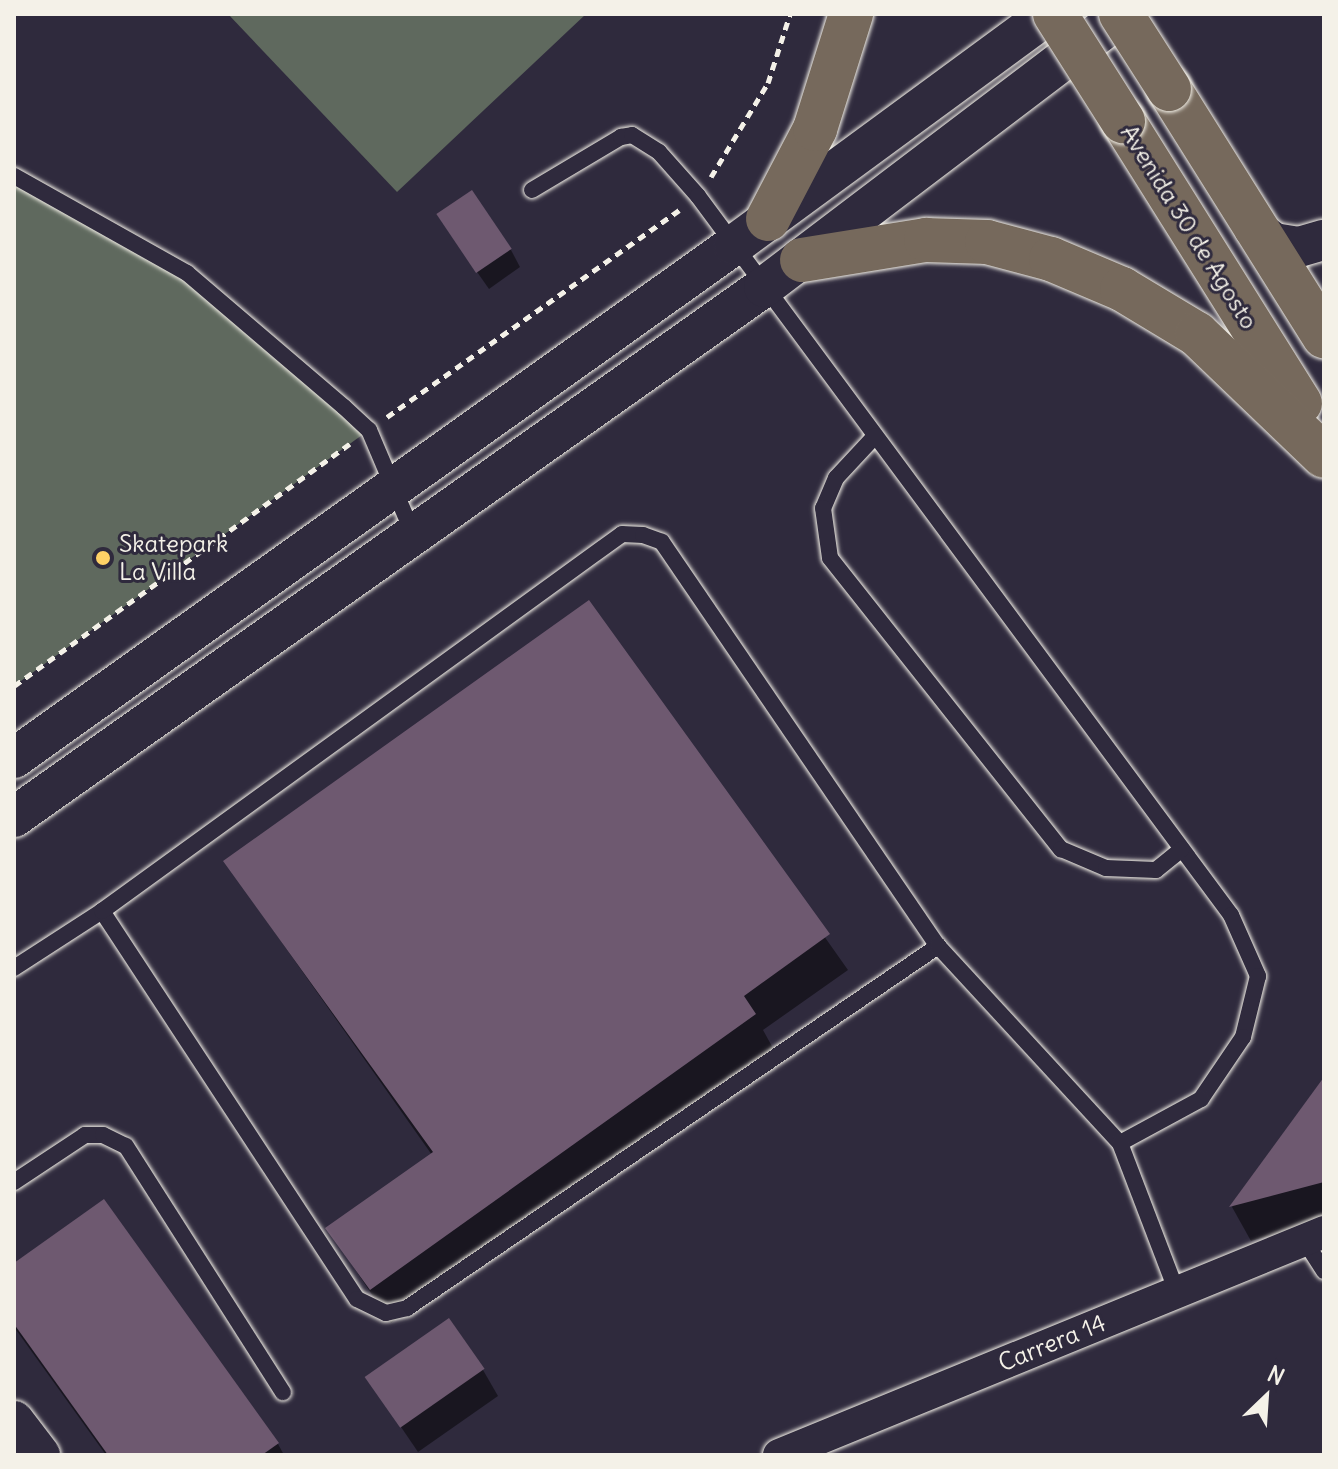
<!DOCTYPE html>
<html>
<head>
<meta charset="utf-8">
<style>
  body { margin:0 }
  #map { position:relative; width:1338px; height:1469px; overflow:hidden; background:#2f2a3d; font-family:Delius,sans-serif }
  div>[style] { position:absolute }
  .green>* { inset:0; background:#5f695e }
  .shadow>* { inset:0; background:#0007 }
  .building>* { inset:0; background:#6e5970; transform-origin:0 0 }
  .path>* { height:5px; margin-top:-2.5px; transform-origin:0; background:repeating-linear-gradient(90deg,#f4f1e8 0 8px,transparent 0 14px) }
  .roads { filter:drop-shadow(0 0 2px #f4f1e8) drop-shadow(0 0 2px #f4f1e8) }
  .service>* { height:16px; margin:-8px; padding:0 8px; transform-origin:8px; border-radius:8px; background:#2f2a3d }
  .minor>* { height:32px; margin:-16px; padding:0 16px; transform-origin:16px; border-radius:16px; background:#2f2a3d }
  .tertiary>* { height:40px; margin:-20px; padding:0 20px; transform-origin:20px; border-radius:20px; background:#2f2a3d }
  .primary>* { height:44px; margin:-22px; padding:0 22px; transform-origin:22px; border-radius:22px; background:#76695c }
  .bridges { filter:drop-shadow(0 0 2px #f4f1e8) drop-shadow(0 0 2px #f4f1e8) }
  .primary-bridge>* { height:44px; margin:-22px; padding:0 22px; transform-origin:22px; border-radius:22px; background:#76695c }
  .dots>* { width:22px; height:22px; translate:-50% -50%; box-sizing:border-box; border:4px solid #2f2a3d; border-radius:50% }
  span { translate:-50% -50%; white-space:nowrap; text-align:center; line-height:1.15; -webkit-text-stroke:6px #2f2a3d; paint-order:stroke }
  .street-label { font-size:24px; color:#f4f1e8 }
  .poi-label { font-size:24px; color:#f4f1e8 }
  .left { translate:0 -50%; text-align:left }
  .frame { position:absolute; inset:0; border:16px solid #f4f1e8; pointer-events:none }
  .north { position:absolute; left:1226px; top:1357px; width:80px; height:80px; -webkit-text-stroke:6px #2f2a3d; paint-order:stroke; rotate:25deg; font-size:22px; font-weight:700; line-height:32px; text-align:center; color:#f4f1e8 }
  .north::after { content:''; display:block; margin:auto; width:28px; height:36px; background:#f4f1e8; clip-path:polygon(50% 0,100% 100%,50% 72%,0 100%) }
</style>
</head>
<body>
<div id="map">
  <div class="green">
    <i style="clip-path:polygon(228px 14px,586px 14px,397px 192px)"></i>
    <i style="clip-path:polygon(14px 176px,187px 273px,369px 430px,14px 686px)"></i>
  </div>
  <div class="shadow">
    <i style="clip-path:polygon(449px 232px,511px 250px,520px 267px,489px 289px)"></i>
    <i style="clip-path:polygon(589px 603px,848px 970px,763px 1030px,774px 1050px,391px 1323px,328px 1229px,432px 1155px,225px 862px)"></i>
    <i style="clip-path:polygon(1324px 1080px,1324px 1221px,1251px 1241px,1232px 1207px)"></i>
    <i style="clip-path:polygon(14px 1265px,278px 1444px,284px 1455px,106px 1455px,14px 1327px)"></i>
    <i style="clip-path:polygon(483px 1370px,498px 1396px,418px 1452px,367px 1377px)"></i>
  </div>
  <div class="building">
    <i style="left:472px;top:190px;width:71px;height:43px;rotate:56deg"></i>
    <i style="clip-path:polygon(589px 600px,830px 934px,744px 996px,756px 1014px,370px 1290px,325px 1228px,433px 1152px,223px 861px)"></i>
    <i style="clip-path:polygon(1324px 1077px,1324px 1182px,1229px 1207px)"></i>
    <i style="clip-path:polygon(104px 1199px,279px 1443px,262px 1455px,108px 1455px,14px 1324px,14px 1263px)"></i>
    <i style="left:449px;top:1318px;width:62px;height:103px;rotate:55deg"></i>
  </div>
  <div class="path">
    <i style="left:711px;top:177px;width:110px;rotate:-58.8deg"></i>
    <i style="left:768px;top:83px;width:72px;rotate:-72.3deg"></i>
    <i style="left:387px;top:417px;width:358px;rotate:-35.3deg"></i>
    <i style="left:14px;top:686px;width:414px;rotate:-35.8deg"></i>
  </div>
  <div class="roads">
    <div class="service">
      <i style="left:14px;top:176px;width:198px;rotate:29.3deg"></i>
      <i style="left:187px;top:273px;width:206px;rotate:40.5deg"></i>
      <i style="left:344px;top:407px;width:34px;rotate:43deg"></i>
      <i style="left:369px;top:430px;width:115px;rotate:67deg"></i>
      <i style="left:532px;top:190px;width:104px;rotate:-30.8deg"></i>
      <i style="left:621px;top:137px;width:11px;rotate:-10deg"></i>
      <i style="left:632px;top:135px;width:32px;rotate:32deg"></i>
      <i style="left:659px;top:152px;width:59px;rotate:48.4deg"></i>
      <i style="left:698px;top:196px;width:895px;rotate:53.45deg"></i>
      <i style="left:1231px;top:915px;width:67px;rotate:66.1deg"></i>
      <i style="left:1258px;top:976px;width:63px;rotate:103.8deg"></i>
      <i style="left:1243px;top:1037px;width:75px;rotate:124.1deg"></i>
      <i style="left:1201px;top:1099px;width:92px;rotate:151.5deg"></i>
      <i style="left:875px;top:436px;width:57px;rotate:132.9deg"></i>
      <i style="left:836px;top:478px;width:33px;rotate:113deg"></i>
      <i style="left:823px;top:508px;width:50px;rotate:82deg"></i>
      <i style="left:830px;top:558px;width:372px;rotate:51.6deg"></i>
      <i style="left:1061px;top:849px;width:49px;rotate:22.9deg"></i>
      <i style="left:1106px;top:868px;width:50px;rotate:2.3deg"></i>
      <i style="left:1156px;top:870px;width:33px;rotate:-39deg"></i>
      <i style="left:102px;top:911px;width:464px;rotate:56.7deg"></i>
      <i style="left:357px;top:1299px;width:32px;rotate:26deg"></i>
      <i style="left:386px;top:1313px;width:22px;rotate:-13deg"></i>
      <i style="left:407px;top:1308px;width:643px;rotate:-34.28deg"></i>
      <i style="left:14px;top:968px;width:105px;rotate:-32.9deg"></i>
      <i style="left:102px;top:911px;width:642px;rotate:-35.94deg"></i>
      <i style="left:622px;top:534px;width:21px;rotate:3deg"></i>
      <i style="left:643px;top:535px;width:20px;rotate:20deg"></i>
      <i style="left:662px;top:542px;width:489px;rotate:55.7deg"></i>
      <i style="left:938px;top:946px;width:268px;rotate:47.3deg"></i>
      <i style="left:1120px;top:1143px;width:160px;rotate:69.1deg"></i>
      <i style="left:14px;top:1182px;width:85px;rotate:-33.5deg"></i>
      <i style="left:85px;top:1135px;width:18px"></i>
      <i style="left:103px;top:1135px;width:25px;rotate:26deg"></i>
      <i style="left:126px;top:1146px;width:292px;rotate:57.5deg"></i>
      <i style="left:1304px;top:1240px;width:37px;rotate:57deg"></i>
    </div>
    <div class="minor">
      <i style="left:779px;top:1455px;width:589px;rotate:-22.25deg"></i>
    </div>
    <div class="tertiary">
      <i style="left:1254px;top:228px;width:25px;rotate:37deg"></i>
      <i style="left:1274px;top:243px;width:25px;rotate:9deg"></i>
      <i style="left:1299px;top:247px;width:26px;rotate:-16deg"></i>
      <i style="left:14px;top:758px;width:884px;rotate:-35.47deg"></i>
      <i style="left:734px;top:245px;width:390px;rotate:-36.3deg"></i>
      <i style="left:14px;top:817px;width:918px;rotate:-35.25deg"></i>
      <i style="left:764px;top:287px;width:452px;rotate:-37.2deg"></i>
      <i style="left:14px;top:1421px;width:43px;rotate:52.6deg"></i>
    </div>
    <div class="primary">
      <i style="left:1169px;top:89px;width:292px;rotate:57.9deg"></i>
      <i style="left:1123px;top:121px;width:333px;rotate:57.9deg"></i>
      <i style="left:768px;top:219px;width:102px;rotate:-62.4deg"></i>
      <i style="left:815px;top:129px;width:121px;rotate:-72.6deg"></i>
      <i style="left:802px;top:260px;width:126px;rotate:-9.2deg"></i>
      <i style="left:926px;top:240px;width:61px;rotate:1.9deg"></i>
      <i style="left:987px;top:242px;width:66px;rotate:14.9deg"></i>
      <i style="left:1051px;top:259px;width:77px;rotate:22.9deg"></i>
      <i style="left:1122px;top:289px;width:87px;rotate:31deg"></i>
      <i style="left:1197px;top:334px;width:176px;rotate:43.8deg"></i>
    </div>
  </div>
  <div class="bridges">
    <div class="primary-bridge">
      <i style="left:1055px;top:14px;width:127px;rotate:57.6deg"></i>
      <i style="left:1121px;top:14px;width:89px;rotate:57.4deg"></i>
    </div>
  </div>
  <div class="dots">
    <i style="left:103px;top:558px;background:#ffd166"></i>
  </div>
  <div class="street-label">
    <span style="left:1189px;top:227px;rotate:58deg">Avenida 30 de Agosto</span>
    <span style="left:1052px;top:1343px;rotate:-22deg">Carrera 14</span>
  </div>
  <div class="poi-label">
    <span class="left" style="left:119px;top:558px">Skatepark<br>La Villa</span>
  </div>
  <div class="frame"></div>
  <div class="north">N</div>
</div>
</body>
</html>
